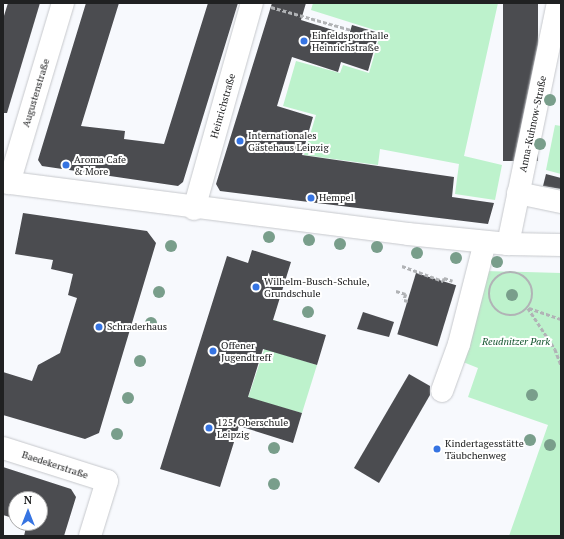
<!DOCTYPE html>
<html>
<head>
<meta charset="utf-8">
<style>
  body { margin:0 }
  #map { position:relative; width:564px; height:539px; overflow:hidden; background:#f7f9fd; font-family:"PT Serif",serif }
  div>[style] { position:absolute }
  .green>* { inset:0; background:#bdf2cc }
  .building>* { inset:0; background:#4b4c50; transform-origin:0 0 }
  .path>* { height:2.5px; margin-top:-1.25px; transform-origin:0; background:repeating-linear-gradient(90deg,#b1b3b6 0 4px,transparent 0 6px) }
  .path>.ring { margin:-1.25px; padding:0; box-sizing:content-box; background:none; border:2.5px solid #b1b3b6; border-radius:50% }
  .roads { filter:drop-shadow(0 0 1px #c6c8cc) drop-shadow(0 0 1px #c6c8cc) }
  .minor>* { height:22px; margin:-11px; padding:0 11px; transform-origin:11px; border-radius:11px; background:#fff }
  .trees>* { width:12px; height:12px; margin:-6px; border-radius:50%; background:#799e8b }
  .dots>* { width:11px; height:11px; translate:-50% -50%; box-sizing:border-box; border:2px solid #fff; border-radius:50% }
  span { translate:-50% -50%; white-space:nowrap; text-align:center; line-height:1.15; -webkit-text-stroke:4px #fff; paint-order:stroke }
  .poi-label { font-size:10px; color:#202122 }
  .left { translate:0 -50%; text-align:left }
  .street-label { font-size:10px; color:#202122 }
  .park-label { font-size:10px; color:#12542d; font-style:italic }
  .frame { position:absolute; inset:0; border:4px solid #202122; pointer-events:none }
  .north { position:absolute; left:8px; top:491px; width:40px; height:40px; box-sizing:border-box; background:#fff; border:1px solid #a6a6a7; border-radius:50%; rotate:0deg; font-size:11px; font-weight:700; line-height:16px; text-align:center; color:#202122 }
  .north::after { content:''; display:block; margin:auto; width:14px; height:18px; background:#3674e2; clip-path:polygon(50% 0,100% 100%,50% 72%,0 100%) }
</style>
</head>
<body>
<div id="map">
  <div class="green">
    <i style="clip-path:polygon(313px 3px,498px 3px,464px 156px,502px 165px,495px 200px,455px 194px,459px 164px,380px 149px,378px 165px,304px 155px,316px 115px,283px 106px,296px 61px,340px 73px,343px 65px,369px 73px,381px 32px,311px 10px)"></i>
    <i style="clip-path:polygon(555px 125px,561px 126px,561px 174px,546px 170px)"></i>
    <i style="clip-path:polygon(486px 271px,561px 273px,561px 536px,509px 536px,548px 425px,468px 397px,478px 368px,463px 362px)"></i>
    <i style="clip-path:polygon(274px 320px,290px 325px,282px 354px,317px 365px,302px 413px,248px 398px)"></i>
  </div>
  <div class="building">
    <i style="clip-path:polygon(8px 3px,40px 3px,7px 113px,3px 113px,3px 19px)"></i>
    <i style="clip-path:polygon(86px 3px,119px 3px,81px 126px,125px 131px,124px 139px,164px 144px,208px 3px,238px 3px,183px 182px,178px 186px,42px 166px,38px 160px)"></i>
    <i style="clip-path:polygon(272px 3px,306px 3px,301px 20px,349px 35px,352px 25px,379px 33px,368px 71px,341px 62px,338px 72px,292px 57px,277px 106px,313px 117px,302px 155px,454px 177px,452px 197px,494px 203px,488px 224px,220px 191px,216px 184px)"></i>
    <i style="left:503px;top:3px;width:35px;height:158px"></i>
    <i style="clip-path:polygon(546px 174px,561px 178px,561px 189px,543px 186px)"></i>
    <i style="clip-path:polygon(23px 213px,147px 231px,156px 243px,99px 433px,85px 439px,3px 415px,3px 372px,32px 381px,38px 365px,60px 353px,77px 298px,68px 295px,73px 274px,51px 269px,53px 260px,15px 254px)"></i>
    <i style="clip-path:polygon(252px 250px,291px 262px,273px 320px,326px 335px,317px 365px,263px 349px,248px 397px,302px 413px,293px 443px,239px 426px,220px 487px,160px 469px,227px 256px,248px 263px)"></i>
    <i style="left:416px;top:273px;width:42px;height:64px;rotate:17deg"></i>
    <i style="clip-path:polygon(363px 312px,394px 322px,389px 337px,357px 329px)"></i>
    <i style="clip-path:polygon(409px 374px,430px 386px,430px 395px,379px 483px,354px 468px)"></i>
    <i style="clip-path:polygon(3px 467px,71px 489px,76px 497px,64px 536px,24px 536px,27px 523px,40px 523px,40px 499px,16px 499px,16px 519px,3px 515px)"></i>
  </div>
  <div class="path">
    <i style="left:271px;top:7px;width:83px;rotate:16deg"></i>
    <i style="left:402px;top:266px;width:44px;rotate:20.1deg"></i>
    <i style="left:443px;top:281px;width:3px;rotate:-72deg"></i>
    <i style="left:444px;top:278px;width:9px;rotate:18deg"></i>
    <i class="ring" style="left:489px;top:272px;width:41.5px;height:41.5px"></i>
    <i style="left:396px;top:291px;width:10px;rotate:17deg"></i>
    <i style="left:406px;top:294px;width:6px;rotate:108deg"></i>
    <i style="left:404px;top:300px;width:4px;rotate:14deg"></i>
    <i style="left:528px;top:308px;width:49px;rotate:56.6deg"></i>
    <i style="left:555px;top:349px;width:17px;rotate:69deg"></i>
    <i style="left:529px;top:308px;width:34px;rotate:19deg"></i>
  </div>
  <div class="roads">
    <div class="minor">
      <i style="left:3px;top:182px;width:408px;rotate:7.3deg"></i>
      <i style="left:408px;top:234px;width:100px;rotate:5.7deg"></i>
      <i style="left:508px;top:244px;width:53px;rotate:1.1deg"></i>
      <i style="left:9px;top:183px;width:188px;rotate:-73.3deg"></i>
      <i style="left:518px;top:193px;width:44px;rotate:11.8deg"></i>
      <i style="left:194px;top:209px;width:214px;rotate:-74.3deg"></i>
      <i style="left:508px;top:244px;width:246px;rotate:-78.3deg"></i>
      <i style="left:442px;top:391px;width:50px;rotate:-70.1deg"></i>
      <i style="left:459px;top:344px;width:105px;rotate:-75.7deg"></i>
      <i style="left:3px;top:448px;width:109px;rotate:17.6deg"></i>
      <i style="left:107px;top:481px;width:58px;rotate:107.2deg"></i>
    </div>
  </div>
  <div class="trees">
    <i style="left:550px;top:100px"></i>
    <i style="left:540px;top:144px"></i>
    <i style="left:269px;top:237px"></i>
    <i style="left:309px;top:240px"></i>
    <i style="left:340px;top:244px"></i>
    <i style="left:171px;top:246px"></i>
    <i style="left:377px;top:247px"></i>
    <i style="left:417px;top:253px"></i>
    <i style="left:456px;top:258px"></i>
    <i style="left:497px;top:262px"></i>
    <i style="left:159px;top:292px"></i>
    <i style="left:512px;top:295px"></i>
    <i style="left:308px;top:312px"></i>
    <i style="left:151px;top:323px"></i>
    <i style="left:140px;top:361px"></i>
    <i style="left:532px;top:395px"></i>
    <i style="left:128px;top:398px"></i>
    <i style="left:117px;top:434px"></i>
    <i style="left:530px;top:440px"></i>
    <i style="left:550px;top:445px"></i>
    <i style="left:274px;top:448px"></i>
    <i style="left:274px;top:484px"></i>
  </div>
  <div class="dots">
    <i style="left:304px;top:41px;background:#3674e2"></i>
    <i style="left:240px;top:141px;background:#3674e2"></i>
    <i style="left:66px;top:165px;background:#3674e2"></i>
    <i style="left:311px;top:198px;background:#3674e2"></i>
    <i style="left:256px;top:287px;background:#3674e2"></i>
    <i style="left:99px;top:327px;background:#3674e2"></i>
    <i style="left:213px;top:351px;background:#3674e2"></i>
    <i style="left:209px;top:428px;background:#3674e2"></i>
    <i style="left:437px;top:449px;background:#3674e2"></i>
  </div>
  <div class="poi-label">
    <span class="left" style="left:312px;top:41px">Einfeldsporthalle<br>Heinrichstraße</span>
    <span class="left" style="left:248px;top:141px">Internationales<br>Gästehaus Leipzig</span>
    <span class="left" style="left:74px;top:165px">Aroma Cafe<br>&amp; More</span>
    <span class="left" style="left:319px;top:198px">Hempel</span>
    <span class="left" style="left:264px;top:287px">Wilhelm-Busch-Schule,<br>Grundschule</span>
    <span class="left" style="left:107px;top:327px">Schraderhaus</span>
    <span class="left" style="left:221px;top:351px">Offener<br>Jugendtreff</span>
    <span class="left" style="left:217px;top:428px">125. Oberschule<br>Leipzig</span>
    <span class="left" style="left:445px;top:449px">Kindertagesstätte<br>Täubchenweg</span>
  </div>
  <div class="street-label">
    <span style="left:36px;top:93px;rotate:-73deg">Augustenstraße</span>
    <span style="left:223px;top:106px;rotate:-74deg">Heinrichstraße</span>
    <span style="left:533px;top:124px;rotate:-78deg">Anna-Kuhnow-Straße</span>
    <span style="left:55px;top:465px;rotate:18deg">Baedekerstraße</span>
  </div>
  <div class="park-label">
    <span style="left:516px;top:342px">Reudnitzer Park</span>
  </div>
  <div class="frame"></div>
  <div class="north">N</div>
</div>
</body>
</html>
